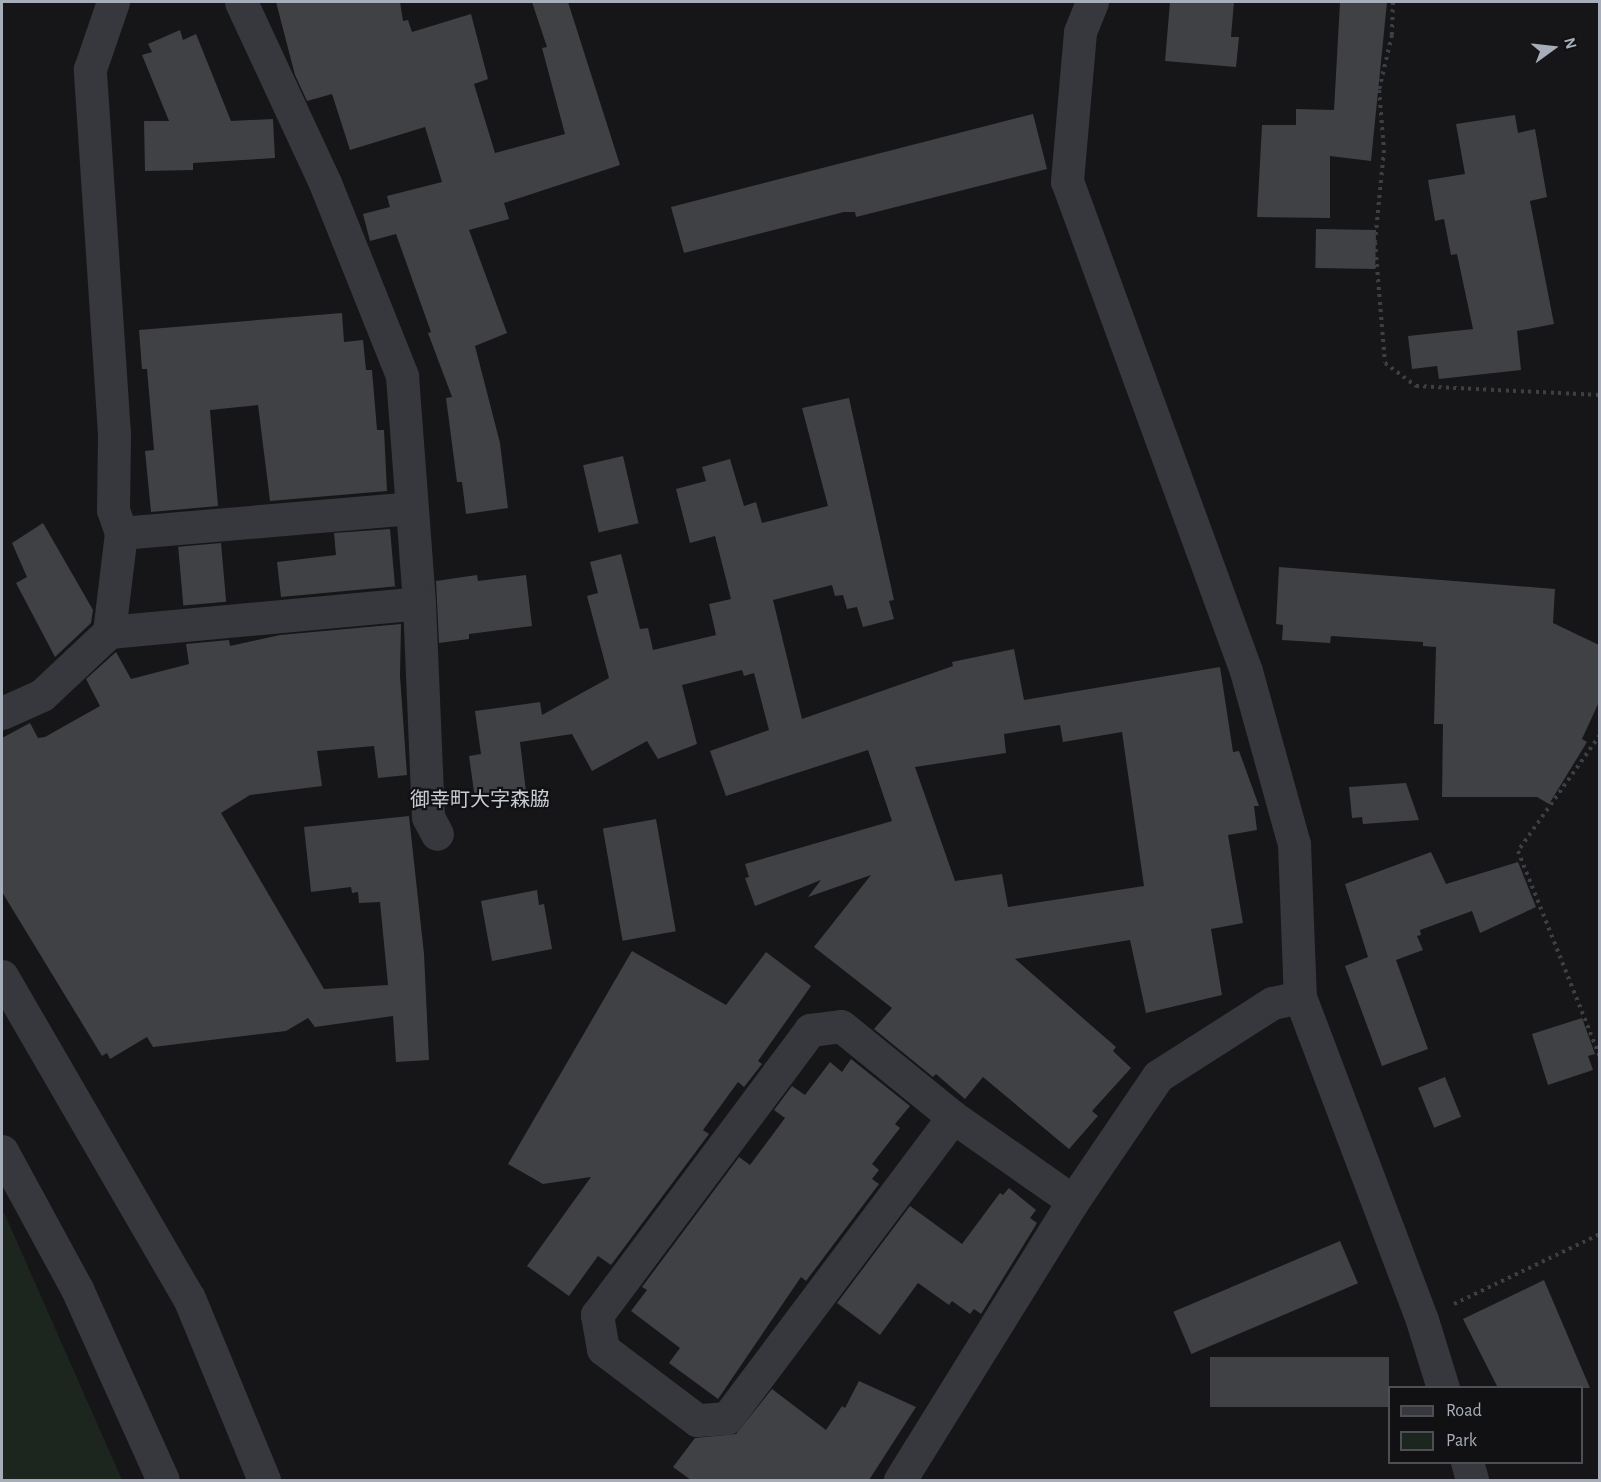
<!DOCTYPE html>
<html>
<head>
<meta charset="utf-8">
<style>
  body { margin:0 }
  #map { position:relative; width:1601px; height:1482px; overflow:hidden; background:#161618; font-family:"Alegreya Sans","Noto Sans JP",sans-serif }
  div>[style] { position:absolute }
  .green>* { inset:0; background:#1d261e }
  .building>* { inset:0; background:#404145; transform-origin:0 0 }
  .path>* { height:4px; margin-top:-2px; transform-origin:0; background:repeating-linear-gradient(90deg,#3c3f44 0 3px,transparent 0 7.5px) }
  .minor>* { height:33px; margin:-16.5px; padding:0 16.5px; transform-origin:16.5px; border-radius:16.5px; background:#36383d }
  .tertiary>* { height:33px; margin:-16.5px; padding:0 16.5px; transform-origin:16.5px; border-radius:16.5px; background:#36383d }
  span { translate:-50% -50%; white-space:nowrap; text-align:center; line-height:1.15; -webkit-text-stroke:4.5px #111113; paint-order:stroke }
  .quarter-label { font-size:20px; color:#c8ccd4 }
  .frame { position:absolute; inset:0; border:3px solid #a7adb9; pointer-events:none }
  .legend { position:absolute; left:1388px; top:1386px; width:195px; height:78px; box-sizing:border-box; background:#111113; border:2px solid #4d4f55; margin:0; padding:8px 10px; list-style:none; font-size:18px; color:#a7adb9 }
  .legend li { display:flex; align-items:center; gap:12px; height:30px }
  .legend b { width:30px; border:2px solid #4d4f55 }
  .north { position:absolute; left:1523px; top:18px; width:60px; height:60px; -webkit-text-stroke:4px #111113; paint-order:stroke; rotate:75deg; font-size:16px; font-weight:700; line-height:24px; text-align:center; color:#a7adb9 }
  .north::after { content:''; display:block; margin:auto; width:21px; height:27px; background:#a7adb9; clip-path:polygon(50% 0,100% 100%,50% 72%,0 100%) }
</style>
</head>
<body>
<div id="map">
  <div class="green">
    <i style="clip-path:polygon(2px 1210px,6px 1217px,122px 1480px,2px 1480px)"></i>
  </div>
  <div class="building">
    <i style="clip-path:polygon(276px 2px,400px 2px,403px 21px,408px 20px,412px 32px,471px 14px,488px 79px,474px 84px,495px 153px,565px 134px,542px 48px,547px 47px,532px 2px,568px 2px,620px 165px,504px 203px,509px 219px,469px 230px,507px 333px,475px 346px,500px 443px,508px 508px,466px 514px,462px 482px,457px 482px,446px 398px,452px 397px,428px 333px,431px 332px,396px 234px,370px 241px,363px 214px,390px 207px,387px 196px,442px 182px,425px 127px,350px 150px,332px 94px,307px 101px,295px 75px)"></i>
    <i style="clip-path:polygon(1170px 2px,1234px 2px,1231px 37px,1239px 37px,1236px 67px,1165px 61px)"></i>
    <i style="clip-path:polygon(1340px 2px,1387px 2px,1371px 161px,1330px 156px,1330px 218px,1257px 217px,1262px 125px,1296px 125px,1296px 109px,1334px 110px)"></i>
    <i style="clip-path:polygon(180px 30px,183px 40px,196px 34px,231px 121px,273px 119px,275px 158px,193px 163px,193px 170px,145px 171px,144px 121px,169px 121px,142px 55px,152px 52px,148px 44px)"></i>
    <i style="clip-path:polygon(1033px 114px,1047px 169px,856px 217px,855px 212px,844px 212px,684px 253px,671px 207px)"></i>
    <i style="clip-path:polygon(1515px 115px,1518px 133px,1535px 129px,1547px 197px,1530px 201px,1554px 324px,1517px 331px,1521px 370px,1439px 379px,1437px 366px,1412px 369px,1408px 336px,1473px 329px,1457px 254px,1451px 255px,1444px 219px,1435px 221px,1428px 180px,1465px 174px,1456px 124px)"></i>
    <i style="left:1316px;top:229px;width:60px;height:39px;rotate:1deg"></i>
    <i style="clip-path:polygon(342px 313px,344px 342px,363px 340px,366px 370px,372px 370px,377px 430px,384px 430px,387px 491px,270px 501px,258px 405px,210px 410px,218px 506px,151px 512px,145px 451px,154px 450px,147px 369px,142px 369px,139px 330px)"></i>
    <i style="clip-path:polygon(evenodd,849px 398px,894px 600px,889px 601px,894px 619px,863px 627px,857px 607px,847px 609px,843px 595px,835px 596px,832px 585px,773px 600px,802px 719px,953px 666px,952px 662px,1014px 649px,1024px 700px,1220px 667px,1233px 752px,1239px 751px,1259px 806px,1254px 806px,1257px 830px,1228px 835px,1243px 923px,1211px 929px,1222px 995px,1146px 1013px,1130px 940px,1015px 959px,1116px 1047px,1113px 1051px,1131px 1068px,1092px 1111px,1098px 1116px,1069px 1149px,983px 1077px,965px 1099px,936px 1074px,933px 1077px,874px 1029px,892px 1008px,814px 947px,871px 875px,808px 897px,821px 880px,755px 906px,745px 878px,749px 877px,745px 864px,892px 821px,868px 750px,726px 796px,710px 751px,769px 730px,754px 673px,744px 676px,742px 670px,682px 685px,697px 744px,658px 759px,647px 741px,592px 771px,572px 734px,520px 742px,526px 792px,475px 799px,469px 756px,481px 754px,475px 711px,540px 702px,542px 715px,609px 678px,587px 596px,598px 593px,590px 562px,621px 554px,640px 629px,648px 628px,653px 650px,716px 635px,709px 604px,731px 599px,715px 536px,690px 543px,676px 489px,706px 481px,702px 467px,730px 459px,744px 506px,756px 502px,762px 523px,828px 506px,802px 408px,849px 398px,1060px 725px,1063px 742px,1122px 732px,1144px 886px,1008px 907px,1002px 874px,955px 881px,915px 767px,1006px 753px,1004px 734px,1060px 725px)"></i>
    <i style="left:623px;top:456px;width:69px;height:41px;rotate:77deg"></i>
    <i style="clip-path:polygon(43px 523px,93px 610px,91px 623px,55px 657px,16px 583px,27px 577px,12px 543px)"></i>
    <i style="clip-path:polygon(390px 529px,395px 586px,399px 586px,281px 597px,277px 562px,336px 555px,334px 533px)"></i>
    <i style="left:221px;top:543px;width:59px;height:43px;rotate:85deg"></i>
    <i style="clip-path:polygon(1279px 567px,1555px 589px,1553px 623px,1599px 645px,1599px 702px,1582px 739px,1587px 742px,1549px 804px,1537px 797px,1442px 797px,1443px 724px,1434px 724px,1436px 647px,1423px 646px,1423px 642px,1331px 636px,1330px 643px,1282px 640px,1283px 625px,1276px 624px)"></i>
    <i style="clip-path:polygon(477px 575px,478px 581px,526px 575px,532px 626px,469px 634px,469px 639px,439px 643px,436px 581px)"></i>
    <i style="clip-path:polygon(401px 624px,400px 676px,407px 775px,378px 778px,374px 746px,317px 751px,322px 786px,250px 795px,221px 813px,324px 989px,388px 985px,380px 902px,359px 903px,358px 892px,352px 893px,351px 887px,311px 892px,304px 827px,409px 816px,424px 954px,429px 1060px,396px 1062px,393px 1016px,315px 1027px,308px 1018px,286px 1031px,153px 1047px,147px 1037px,110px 1059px,107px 1053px,102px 1056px,2px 892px,2px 738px,30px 723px,38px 738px,45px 737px,100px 706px,86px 679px,116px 652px,131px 679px,189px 664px,186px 644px,229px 640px,230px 646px,280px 635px)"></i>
    <i style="clip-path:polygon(1406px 783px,1419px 820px,1363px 824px,1362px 817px,1352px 818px,1349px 787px)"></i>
    <i style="left:656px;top:819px;width:114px;height:54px;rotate:80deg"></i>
    <i style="clip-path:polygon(1431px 852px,1446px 884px,1518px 862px,1536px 907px,1480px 933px,1472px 911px,1420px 930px,1421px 935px,1417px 936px,1423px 950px,1396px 960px,1428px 1049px,1382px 1066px,1345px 966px,1368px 957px,1345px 884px)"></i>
    <i style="clip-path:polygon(537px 890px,539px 905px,544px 904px,552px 949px,492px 961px,481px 901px)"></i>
    <i style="clip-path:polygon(632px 951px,726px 1005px,766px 952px,811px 986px,758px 1061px,762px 1064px,744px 1087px,738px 1082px,703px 1130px,709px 1134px,611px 1265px,598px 1256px,569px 1296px,527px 1266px,591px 1177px,543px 1184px,508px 1164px)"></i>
    <i style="clip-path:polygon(1582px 1018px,1595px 1054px,1588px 1056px,1593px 1070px,1548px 1085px,1532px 1034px)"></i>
    <i style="clip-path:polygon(851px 1059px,910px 1106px,895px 1124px,900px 1128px,872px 1164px,879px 1170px,872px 1179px,879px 1184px,806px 1281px,801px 1277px,718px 1399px,669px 1363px,680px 1348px,631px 1311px,647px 1290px,642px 1287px,739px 1157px,750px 1165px,785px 1118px,774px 1110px,792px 1086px,805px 1095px,830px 1062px,842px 1072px)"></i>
    <i style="left:1445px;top:1077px;width:43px;height:29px;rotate:68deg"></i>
    <i style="clip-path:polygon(1009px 1188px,1036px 1210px,1030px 1218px,1037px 1223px,981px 1314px,974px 1309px,970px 1314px,952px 1301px,949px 1305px,918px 1283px,880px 1335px,837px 1303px,910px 1206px,962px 1244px,1000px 1193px,1003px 1195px)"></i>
    <i style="left:1340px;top:1241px;width:46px;height:181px;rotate:67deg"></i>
    <i style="clip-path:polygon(1544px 1280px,1590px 1388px,1498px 1388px,1463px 1319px)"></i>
    <i style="left:1389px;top:1357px;width:50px;height:179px;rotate:90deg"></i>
    <i style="clip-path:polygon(859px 1381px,916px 1407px,869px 1480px,691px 1480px,673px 1467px,695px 1438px,736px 1434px,772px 1389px,826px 1430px,842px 1406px,845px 1408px)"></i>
  </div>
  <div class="path">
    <i style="left:1393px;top:2px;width:33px;rotate:92deg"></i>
    <i style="left:1392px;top:35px;width:57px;rotate:103.3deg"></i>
    <i style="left:1379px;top:90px;width:60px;rotate:85.2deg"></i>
    <i style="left:1384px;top:150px;width:92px;rotate:95.6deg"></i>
    <i style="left:1375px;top:242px;width:121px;rotate:85.3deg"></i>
    <i style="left:1385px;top:363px;width:39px;rotate:37deg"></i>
    <i style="left:1416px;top:386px;width:184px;rotate:2.8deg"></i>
    <i style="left:1600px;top:735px;width:142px;rotate:125.3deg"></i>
    <i style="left:1518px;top:851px;width:222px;rotate:68.3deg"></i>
    <i style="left:1454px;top:1304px;width:162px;rotate:-25.6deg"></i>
  </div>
  <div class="minor">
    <i style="left:241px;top:2px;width:200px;rotate:65.1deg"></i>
    <i style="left:325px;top:183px;width:208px;rotate:68.2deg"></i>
    <i style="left:402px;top:376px;width:228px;rotate:85.7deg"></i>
    <i style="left:419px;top:603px;width:214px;rotate:87.6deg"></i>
    <i style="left:428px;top:817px;width:19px;rotate:62deg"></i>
    <i style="left:1092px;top:2px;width:32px;rotate:112deg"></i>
    <i style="left:1080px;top:32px;width:150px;rotate:95deg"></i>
    <i style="left:1067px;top:181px;width:522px;rotate:69.93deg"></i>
    <i style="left:1246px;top:671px;width:180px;rotate:74.5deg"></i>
    <i style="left:1294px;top:844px;width:153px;rotate:87.8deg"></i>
    <i style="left:1300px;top:997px;width:345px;rotate:69.3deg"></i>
    <i style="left:1422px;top:1320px;width:71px;rotate:72.8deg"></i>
    <i style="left:121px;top:533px;width:291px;rotate:-4.9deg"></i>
    <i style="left:109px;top:632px;width:311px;rotate:-5.3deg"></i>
    <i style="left:2px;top:713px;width:44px;rotate:-24.2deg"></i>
    <i style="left:42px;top:695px;width:92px;rotate:-43.2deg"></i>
    <i style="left:109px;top:632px;width:100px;rotate:-83.1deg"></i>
    <i style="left:121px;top:533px;width:24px;rotate:-109deg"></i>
    <i style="left:113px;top:510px;width:76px;rotate:-89.2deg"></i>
    <i style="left:114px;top:434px;width:366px;rotate:-93.8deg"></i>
    <i style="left:90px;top:69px;width:71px;rotate:-71.1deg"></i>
    <i style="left:2px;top:976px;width:372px;rotate:59.9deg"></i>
    <i style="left:189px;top:1298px;width:197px;rotate:67.6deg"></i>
    <i style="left:953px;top:1117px;width:376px;rotate:126.9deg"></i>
    <i style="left:727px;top:1418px;width:30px;rotate:176deg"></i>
    <i style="left:697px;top:1420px;width:118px;rotate:-142.9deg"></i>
    <i style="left:603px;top:1349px;width:35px;rotate:-100deg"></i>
    <i style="left:597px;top:1315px;width:356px;rotate:-53.2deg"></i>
    <i style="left:810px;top:1030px;width:31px;rotate:-7deg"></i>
    <i style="left:841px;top:1026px;width:144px;rotate:39.1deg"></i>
    <i style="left:953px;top:1117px;width:146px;rotate:35deg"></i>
    <i style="left:1467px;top:1462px;width:19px;rotate:74deg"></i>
    <i style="left:900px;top:1480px;width:328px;rotate:-58.2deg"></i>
    <i style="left:1073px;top:1201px;width:151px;rotate:-55.8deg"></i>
    <i style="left:1158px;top:1076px;width:135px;rotate:-32.6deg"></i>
    <i style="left:1272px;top:1003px;width:29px;rotate:-12deg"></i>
  </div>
  <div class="tertiary">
    <i style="left:2px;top:1151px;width:157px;rotate:61.5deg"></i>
    <i style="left:77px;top:1289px;width:209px;rotate:65.8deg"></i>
  </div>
  <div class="quarter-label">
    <span style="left:480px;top:800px">御幸町大字森脇</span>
  </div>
  <div class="frame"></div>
  <ul class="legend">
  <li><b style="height:8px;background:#36383d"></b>Road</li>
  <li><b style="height:16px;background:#1d261e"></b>Park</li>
  </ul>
  <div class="north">N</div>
</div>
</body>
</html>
